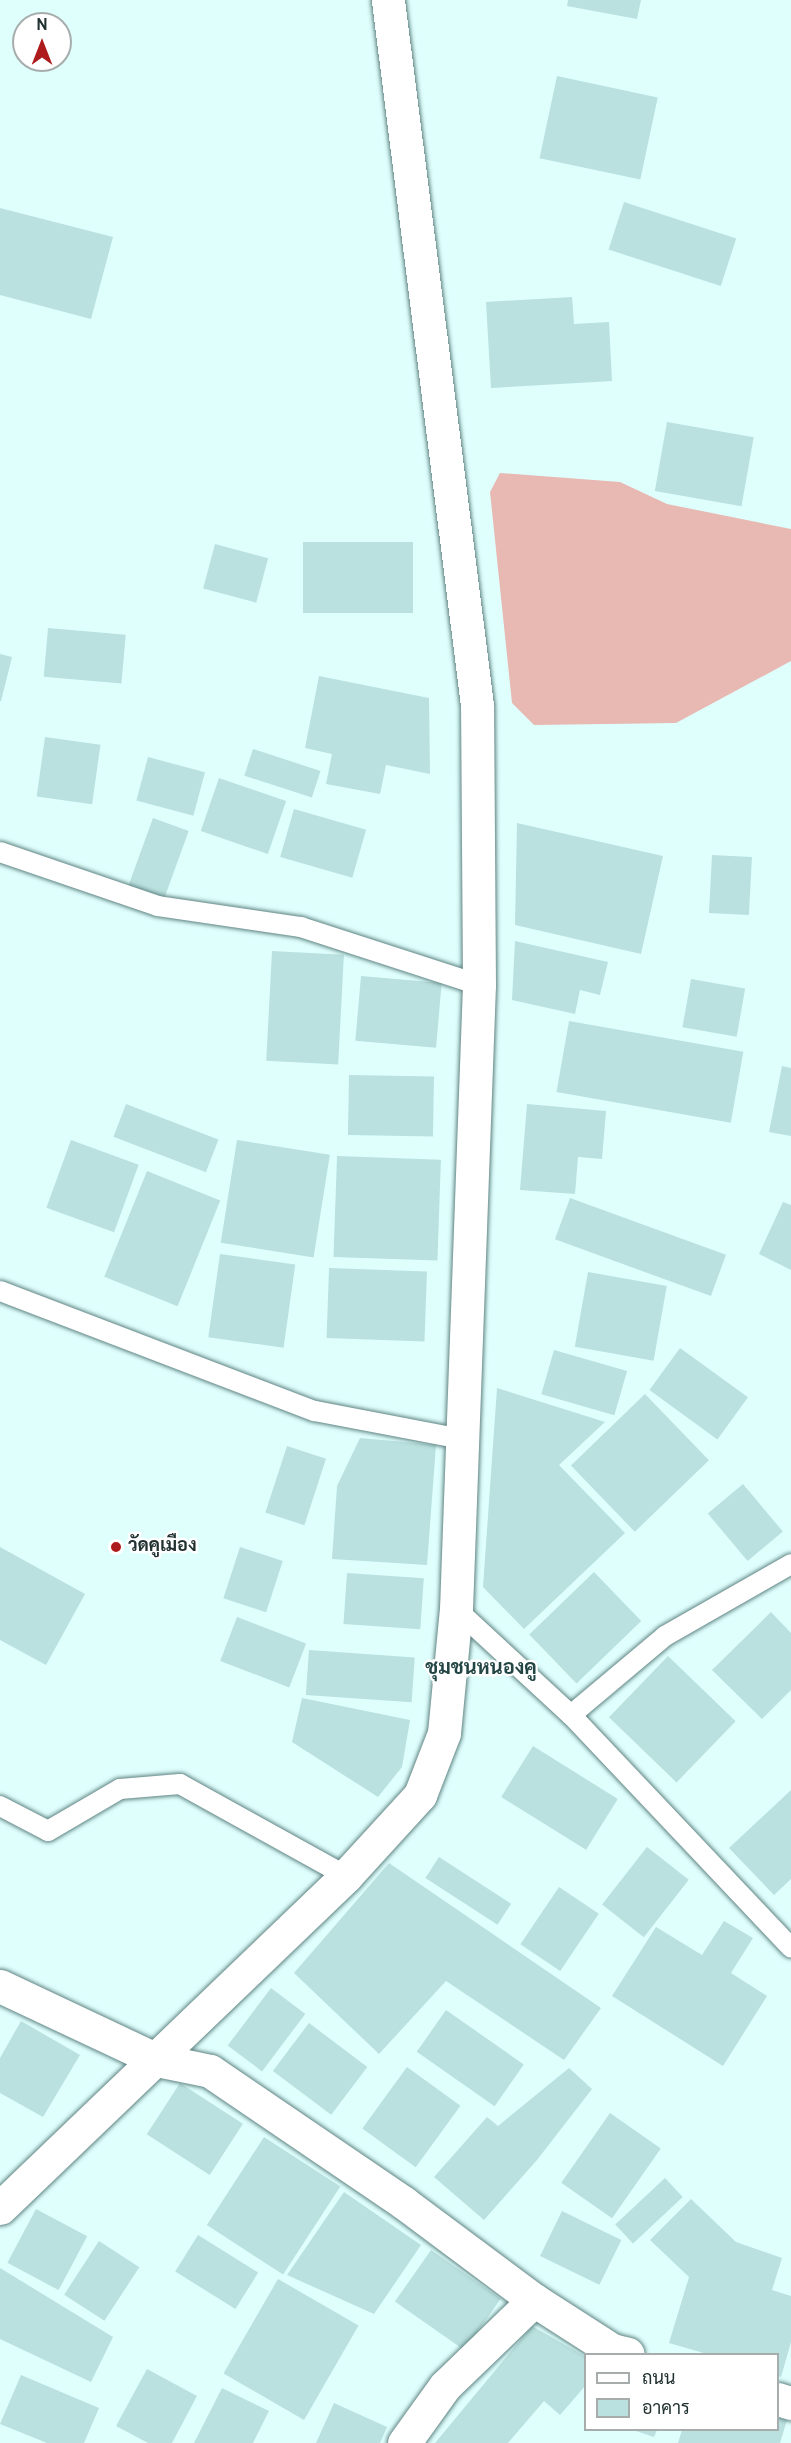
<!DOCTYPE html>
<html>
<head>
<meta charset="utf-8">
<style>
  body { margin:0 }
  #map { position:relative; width:791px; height:2443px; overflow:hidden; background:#dffffd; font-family:Overpass,Sarabun,sans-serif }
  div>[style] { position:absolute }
  .forest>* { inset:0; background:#e8b8b2 }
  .building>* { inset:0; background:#bae1df; transform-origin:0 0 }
  .roads { filter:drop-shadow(0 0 2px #608483) drop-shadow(0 0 2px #608483) }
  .service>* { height:20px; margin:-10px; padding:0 10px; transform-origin:10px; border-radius:10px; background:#fff }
  .minor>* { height:33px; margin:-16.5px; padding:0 16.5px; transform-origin:16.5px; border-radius:16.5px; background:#fff }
  .dots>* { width:16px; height:16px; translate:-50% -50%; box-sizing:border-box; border:3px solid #fff; border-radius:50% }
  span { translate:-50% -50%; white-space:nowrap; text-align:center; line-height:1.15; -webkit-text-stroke:4.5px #fff; paint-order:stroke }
  .poi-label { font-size:18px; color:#213130; font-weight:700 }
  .left { translate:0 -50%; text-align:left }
  .neighbourhood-label { font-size:20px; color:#234645; font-weight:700 }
  .legend { position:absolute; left:584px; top:2353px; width:195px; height:78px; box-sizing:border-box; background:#fff; border:2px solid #a6adac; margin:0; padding:8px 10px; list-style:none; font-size:18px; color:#213130 }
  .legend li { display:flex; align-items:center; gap:12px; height:30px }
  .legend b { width:30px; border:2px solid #a6adac }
  .north { position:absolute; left:12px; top:12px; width:60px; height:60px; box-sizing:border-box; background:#fff; border:2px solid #a6adac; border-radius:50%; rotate:0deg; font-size:16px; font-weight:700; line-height:24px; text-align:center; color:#213130 }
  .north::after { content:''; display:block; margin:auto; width:21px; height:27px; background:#ad1b1c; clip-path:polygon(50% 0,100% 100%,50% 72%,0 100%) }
</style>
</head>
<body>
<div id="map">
  <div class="forest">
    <i style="clip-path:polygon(500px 473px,620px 482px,667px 504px,791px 529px,791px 661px,676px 723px,534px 725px,512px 703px,490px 492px)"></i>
  </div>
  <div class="building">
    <i style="clip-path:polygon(568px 0,641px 0,637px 19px,567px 6px)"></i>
    <i style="left:557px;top:76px;width:103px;height:84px;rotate:12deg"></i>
    <i style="left:624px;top:202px;width:118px;height:50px;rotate:18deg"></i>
    <i style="clip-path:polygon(0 208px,113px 237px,91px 319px,0 295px)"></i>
    <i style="clip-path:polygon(572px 297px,574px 324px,609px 322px,612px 381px,491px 388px,486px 302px)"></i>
    <i style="left:667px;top:422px;width:88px;height:70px;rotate:10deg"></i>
    <i style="left:413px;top:542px;width:71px;height:110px;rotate:90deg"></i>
    <i style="left:215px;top:544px;width:55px;height:46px;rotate:15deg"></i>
    <i style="left:48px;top:628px;width:78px;height:49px;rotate:5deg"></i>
    <i style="clip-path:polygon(0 654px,12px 657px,1px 701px,0 701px)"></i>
    <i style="clip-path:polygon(319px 676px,429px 698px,430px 774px,386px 765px,380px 794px,326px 784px,332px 754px,305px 748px)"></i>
    <i style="left:45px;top:737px;width:56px;height:60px;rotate:8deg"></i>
    <i style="left:253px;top:749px;width:71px;height:28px;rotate:18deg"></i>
    <i style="left:148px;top:757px;width:59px;height:45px;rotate:15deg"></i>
    <i style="left:219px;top:778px;width:71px;height:56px;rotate:19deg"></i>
    <i style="left:294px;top:809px;width:75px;height:50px;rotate:16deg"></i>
    <i style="left:153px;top:818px;width:38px;height:72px;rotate:20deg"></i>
    <i style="clip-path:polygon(517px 823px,663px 856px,641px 954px,515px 925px)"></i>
    <i style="left:712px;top:855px;width:40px;height:58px;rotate:3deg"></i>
    <i style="clip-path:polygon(515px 941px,608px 962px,600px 995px,580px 990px,575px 1014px,512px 1000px)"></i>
    <i style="left:272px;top:951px;width:72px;height:110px;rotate:3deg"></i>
    <i style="left:361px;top:976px;width:81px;height:65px;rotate:5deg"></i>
    <i style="left:691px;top:979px;width:55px;height:49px;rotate:10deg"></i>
    <i style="left:569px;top:1021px;width:177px;height:72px;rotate:10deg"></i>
    <i style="clip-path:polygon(782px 1066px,791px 1068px,791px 1136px,769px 1132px)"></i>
    <i style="left:349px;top:1075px;width:85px;height:60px;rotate:1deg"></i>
    <i style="left:126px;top:1104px;width:99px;height:35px;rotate:21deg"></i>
    <i style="clip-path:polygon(527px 1104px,606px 1111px,602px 1159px,578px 1157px,575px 1194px,520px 1190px)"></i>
    <i style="left:71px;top:1140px;width:72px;height:72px;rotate:20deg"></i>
    <i style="left:237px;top:1140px;width:94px;height:104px;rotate:9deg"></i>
    <i style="left:337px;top:1156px;width:104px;height:101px;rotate:2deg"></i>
    <i style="left:147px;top:1171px;width:79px;height:114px;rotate:22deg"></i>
    <i style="left:570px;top:1198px;width:166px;height:44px;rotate:20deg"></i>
    <i style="clip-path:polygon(783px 1202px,791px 1205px,791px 1270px,759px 1254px)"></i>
    <i style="left:220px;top:1254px;width:76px;height:84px;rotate:8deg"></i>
    <i style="left:329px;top:1268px;width:98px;height:70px;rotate:2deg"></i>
    <i style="left:588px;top:1272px;width:80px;height:76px;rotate:10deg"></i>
    <i style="left:680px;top:1348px;width:84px;height:52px;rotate:36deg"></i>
    <i style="left:554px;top:1350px;width:76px;height:46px;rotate:16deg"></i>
    <i style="clip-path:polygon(497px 1388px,605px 1422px,559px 1465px,625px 1533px,524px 1629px,483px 1587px)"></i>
    <i style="left:645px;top:1394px;width:92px;height:103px;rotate:46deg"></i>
    <i style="clip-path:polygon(360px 1438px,436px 1445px,427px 1565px,332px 1559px,337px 1486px)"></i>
    <i style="left:287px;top:1446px;width:41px;height:70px;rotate:18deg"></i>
    <i style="left:743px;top:1484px;width:62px;height:46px;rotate:50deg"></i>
    <i style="clip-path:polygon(0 1547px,85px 1594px,46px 1665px,0 1640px)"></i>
    <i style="left:240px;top:1547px;width:45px;height:54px;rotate:18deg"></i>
    <i style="left:594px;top:1572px;width:68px;height:90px;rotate:46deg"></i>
    <i style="left:347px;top:1573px;width:77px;height:51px;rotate:4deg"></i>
    <i style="clip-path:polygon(771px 1612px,791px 1633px,791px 1690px,762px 1719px,712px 1670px)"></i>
    <i style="left:237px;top:1617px;width:74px;height:47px;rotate:21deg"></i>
    <i style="left:309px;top:1650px;width:106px;height:45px;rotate:4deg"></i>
    <i style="left:668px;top:1656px;width:94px;height:85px;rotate:44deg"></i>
    <i style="clip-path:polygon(302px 1698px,410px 1720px,402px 1767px,378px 1797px,292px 1742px)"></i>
    <i style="left:533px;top:1746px;width:100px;height:60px;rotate:32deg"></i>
    <i style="clip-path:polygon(791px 1790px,791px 1879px,774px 1895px,729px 1848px)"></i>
    <i style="left:647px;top:1847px;width:53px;height:73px;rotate:38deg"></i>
    <i style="left:439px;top:1857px;width:86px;height:25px;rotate:33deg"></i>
    <i style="clip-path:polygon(389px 1863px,601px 2008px,564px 2060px,446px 1981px,379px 2054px,294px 1973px)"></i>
    <i style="left:559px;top:1887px;width:48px;height:69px;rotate:34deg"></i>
    <i style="clip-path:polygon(724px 1921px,753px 1938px,731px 1973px,767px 1996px,723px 2066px,612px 1996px,656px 1927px,702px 1955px)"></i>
    <i style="left:271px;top:1988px;width:43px;height:72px;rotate:37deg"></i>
    <i style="left:446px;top:2010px;width:95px;height:51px;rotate:35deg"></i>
    <i style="clip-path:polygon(21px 2021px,80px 2055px,43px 2117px,0 2093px,0 2058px)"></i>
    <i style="left:309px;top:2023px;width:73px;height:60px;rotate:37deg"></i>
    <i style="left:407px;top:2067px;width:66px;height:76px;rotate:36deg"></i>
    <i style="clip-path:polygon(569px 2068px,592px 2089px,537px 2160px,484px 2220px,434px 2177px,487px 2117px,498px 2126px)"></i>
    <i style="left:180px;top:2083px;width:75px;height:61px;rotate:33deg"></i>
    <i style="left:610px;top:2113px;width:62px;height:85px;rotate:35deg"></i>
    <i style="left:264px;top:2137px;width:91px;height:105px;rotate:33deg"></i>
    <i style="left:665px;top:2178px;width:26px;height:68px;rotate:47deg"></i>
    <i style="clip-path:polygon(344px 2192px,421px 2245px,374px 2314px,287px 2275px)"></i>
    <i style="clip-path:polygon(691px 2199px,736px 2242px,782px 2258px,772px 2290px,791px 2296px,791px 2342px,781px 2377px,778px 2376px,778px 2354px,707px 2354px,669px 2343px,689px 2277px,650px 2240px)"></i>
    <i style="left:36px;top:2209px;width:58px;height:61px;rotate:28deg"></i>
    <i style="left:562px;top:2211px;width:66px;height:50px;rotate:26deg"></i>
    <i style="left:198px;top:2235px;width:71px;height:43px;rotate:32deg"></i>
    <i style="left:99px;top:2241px;width:48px;height:64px;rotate:33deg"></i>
    <i style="left:431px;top:2250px;width:85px;height:63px;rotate:35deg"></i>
    <i style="clip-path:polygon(0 2268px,113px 2337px,91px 2382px,0 2339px)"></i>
    <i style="left:278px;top:2279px;width:93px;height:109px;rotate:30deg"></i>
    <i style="clip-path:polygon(532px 2326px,586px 2357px,586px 2385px,560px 2415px,544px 2401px,508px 2443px,435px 2443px)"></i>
    <i style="clip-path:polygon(147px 2369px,197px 2396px,172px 2443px,148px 2443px,116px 2426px)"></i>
    <i style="clip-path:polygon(21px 2375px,99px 2408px,84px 2443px,47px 2443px,0 2424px)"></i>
    <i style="clip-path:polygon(222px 2388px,269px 2411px,253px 2443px,194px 2443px)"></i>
    <i style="clip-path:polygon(334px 2403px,387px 2427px,380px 2443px,316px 2443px)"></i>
    <i style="clip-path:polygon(778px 2417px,787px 2420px,780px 2443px,678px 2443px,682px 2430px,778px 2430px)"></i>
    <i style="clip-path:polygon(633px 2430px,657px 2430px,654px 2437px)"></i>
  </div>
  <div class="roads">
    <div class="service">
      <i style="left:0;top:852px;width:167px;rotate:18.9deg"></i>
      <i style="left:158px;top:906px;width:145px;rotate:8.4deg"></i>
      <i style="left:301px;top:927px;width:187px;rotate:18deg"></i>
      <i style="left:0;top:1291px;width:337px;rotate:20.9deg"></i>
      <i style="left:315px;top:1411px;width:150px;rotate:10.8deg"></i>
      <i style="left:456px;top:1609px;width:156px;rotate:42.7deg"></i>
      <i style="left:571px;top:1715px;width:320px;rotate:46.6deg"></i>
      <i style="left:571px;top:1715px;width:123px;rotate:-40deg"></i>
      <i style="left:665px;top:1636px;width:145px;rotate:-29.7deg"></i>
      <i style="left:0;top:1806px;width:54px;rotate:27.5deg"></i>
      <i style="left:48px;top:1831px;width:83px;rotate:-30.3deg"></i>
      <i style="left:120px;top:1789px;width:60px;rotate:-4.8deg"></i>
      <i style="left:180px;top:1784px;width:190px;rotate:29deg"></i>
    </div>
    <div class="minor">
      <i style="left:0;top:1986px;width:174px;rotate:25.2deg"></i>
      <i style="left:157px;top:2060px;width:54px;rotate:11.7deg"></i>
      <i style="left:210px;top:2071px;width:235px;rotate:34.2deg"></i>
      <i style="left:404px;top:2203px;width:162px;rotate:36.7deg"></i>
      <i style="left:534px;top:2300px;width:93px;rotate:32.7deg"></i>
      <i style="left:612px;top:2350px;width:16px;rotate:14deg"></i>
      <i style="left:0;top:2208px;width:480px;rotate:-43.8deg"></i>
      <i style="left:346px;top:1876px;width:110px;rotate:-47.6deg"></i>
      <i style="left:420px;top:1795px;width:66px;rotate:-68.8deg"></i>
      <i style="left:444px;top:1733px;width:125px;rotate:-84.5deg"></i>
      <i style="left:456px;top:1609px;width:624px;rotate:-87.89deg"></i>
      <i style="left:479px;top:985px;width:280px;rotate:-90.4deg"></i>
      <i style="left:477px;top:705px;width:711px;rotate:-97.2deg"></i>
      <i style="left:778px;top:2399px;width:14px;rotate:17deg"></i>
      <i style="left:404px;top:2443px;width:70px;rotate:-54.3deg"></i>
      <i style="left:445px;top:2386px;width:124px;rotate:-44deg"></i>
    </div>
  </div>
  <div class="dots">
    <i style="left:116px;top:1547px;background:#ad1b1c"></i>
  </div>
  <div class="poi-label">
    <span class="left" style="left:128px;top:1547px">วัดคูเมือง</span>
  </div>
  <div class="neighbourhood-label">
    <span style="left:481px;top:1669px">ชุมชนหนองคู</span>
  </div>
  <ul class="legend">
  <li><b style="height:8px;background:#fff"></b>ถนน</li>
  <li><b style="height:16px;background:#bae1df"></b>อาคาร</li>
  </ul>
  <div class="north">N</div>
</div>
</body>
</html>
